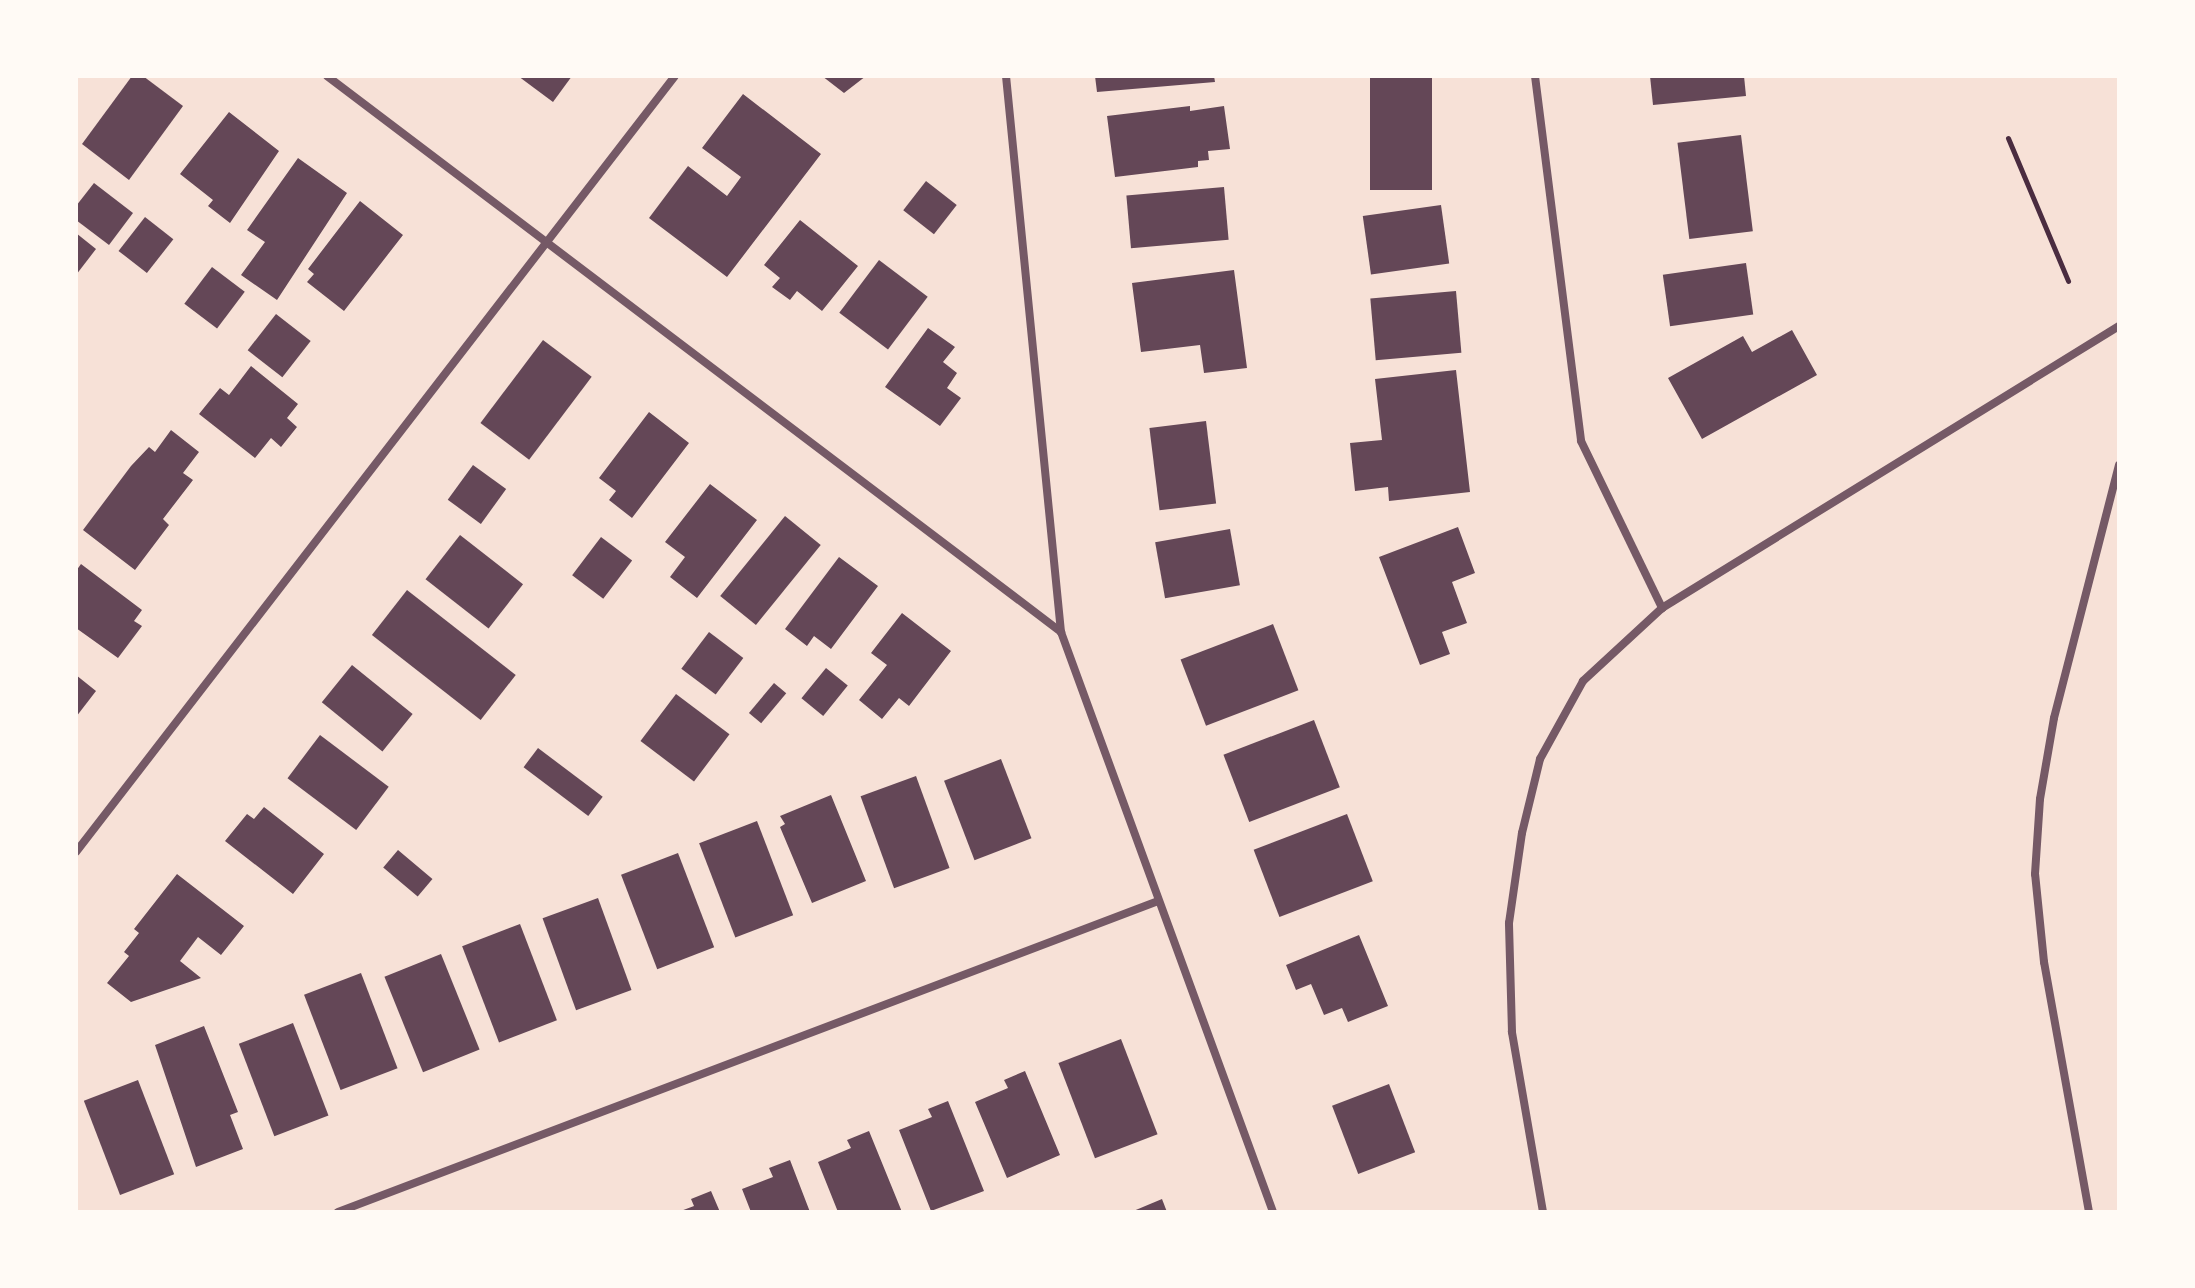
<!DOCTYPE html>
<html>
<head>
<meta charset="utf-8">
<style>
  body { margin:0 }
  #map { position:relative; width:2195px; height:1288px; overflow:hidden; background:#f7e1d7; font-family:Rubik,sans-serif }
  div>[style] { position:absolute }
  .building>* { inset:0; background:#644757; transform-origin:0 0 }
  .path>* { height:5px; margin:-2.5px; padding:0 2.5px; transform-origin:2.5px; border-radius:2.5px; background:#4a2c40 }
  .minor>* { height:8px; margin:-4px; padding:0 4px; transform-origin:4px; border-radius:4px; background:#755966 }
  span { translate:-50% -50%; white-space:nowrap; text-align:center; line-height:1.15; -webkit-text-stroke:8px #fffaf5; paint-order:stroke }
  .frame { position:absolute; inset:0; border:78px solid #fffaf5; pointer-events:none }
</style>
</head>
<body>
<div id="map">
  <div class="building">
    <i style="clip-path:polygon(132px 76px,143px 76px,183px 106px,129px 180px,82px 144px)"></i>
    <i style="clip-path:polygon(518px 76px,572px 76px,553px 102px)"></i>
    <i style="clip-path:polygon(822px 76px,866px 76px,844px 93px)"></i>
    <i style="clip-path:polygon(1095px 76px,1214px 76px,1215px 82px,1097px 92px)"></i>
    <i style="left:1370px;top:76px;width:62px;height:114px"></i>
    <i style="clip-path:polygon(1650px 76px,1744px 76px,1746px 96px,1653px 105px)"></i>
    <i style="clip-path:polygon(743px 94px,821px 154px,727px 277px,649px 218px,688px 166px,727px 196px,741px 177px,702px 148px)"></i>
    <i style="clip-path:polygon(1190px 106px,1190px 111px,1224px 106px,1230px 149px,1208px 151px,1209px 160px,1198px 161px,1198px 167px,1115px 177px,1107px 116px)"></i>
    <i style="clip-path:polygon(229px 112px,279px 151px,230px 223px,208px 206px,213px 200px,180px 174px)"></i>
    <i style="left:1741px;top:135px;width:97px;height:64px;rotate:83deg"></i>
    <i style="clip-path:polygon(298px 158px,347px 193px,277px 300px,241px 275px,265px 242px,247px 230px)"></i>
    <i style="left:926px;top:181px;width:39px;height:37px;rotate:38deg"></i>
    <i style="clip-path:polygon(94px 183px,133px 213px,109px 245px,76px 220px,76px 206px)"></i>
    <i style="left:1224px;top:187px;width:53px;height:98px;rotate:85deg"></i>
    <i style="clip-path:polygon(360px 201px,403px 235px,344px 311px,307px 282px,314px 274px,308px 269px)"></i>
    <i style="left:1441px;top:205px;width:59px;height:79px;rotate:82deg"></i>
    <i style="left:145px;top:217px;width:36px;height:43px;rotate:38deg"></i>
    <i style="clip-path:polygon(800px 220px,858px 266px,822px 311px,797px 291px,790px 300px,772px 287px,780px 278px,764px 265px)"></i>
    <i style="clip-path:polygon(76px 233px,96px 249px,76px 275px)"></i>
    <i style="left:879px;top:260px;width:61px;height:66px;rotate:37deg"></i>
    <i style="left:1746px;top:263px;width:52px;height:84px;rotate:82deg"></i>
    <i style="left:212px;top:267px;width:41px;height:46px;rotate:37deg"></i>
    <i style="clip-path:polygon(1234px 270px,1247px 368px,1204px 373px,1200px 345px,1141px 352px,1132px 283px)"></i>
    <i style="left:1456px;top:291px;width:62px;height:86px;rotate:85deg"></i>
    <i style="left:276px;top:314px;width:44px;height:46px;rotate:38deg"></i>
    <i style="clip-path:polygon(928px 328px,955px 347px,943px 362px,957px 373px,947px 388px,961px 398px,940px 426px,885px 387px)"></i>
    <i style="clip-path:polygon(1792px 330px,1817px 375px,1702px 439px,1668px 378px,1743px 336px,1752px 352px)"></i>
    <i style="left:543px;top:340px;width:61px;height:104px;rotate:37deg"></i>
    <i style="clip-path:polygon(251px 366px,298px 404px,287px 418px,297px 427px,281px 447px,271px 438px,255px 458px,199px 414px,220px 388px,229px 395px)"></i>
    <i style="clip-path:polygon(1456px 370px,1470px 492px,1389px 501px,1388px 487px,1355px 491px,1350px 443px,1382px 440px,1375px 379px)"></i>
    <i style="clip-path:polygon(649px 412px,689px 443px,632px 518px,609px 500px,616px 491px,599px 478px)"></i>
    <i style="left:1206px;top:421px;width:83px;height:57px;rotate:83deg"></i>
    <i style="clip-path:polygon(171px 430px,199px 452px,183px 473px,193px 480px,163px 519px,169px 525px,135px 570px,83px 530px,131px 466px,149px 447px,155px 452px)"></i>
    <i style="left:473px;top:465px;width:41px;height:43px;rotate:36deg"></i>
    <i style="clip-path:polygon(710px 484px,757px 520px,697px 598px,670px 577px,685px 557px,665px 542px)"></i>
    <i style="left:785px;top:516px;width:46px;height:103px;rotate:39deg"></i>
    <i style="clip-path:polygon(1458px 527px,1475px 573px,1452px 582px,1467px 623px,1442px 632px,1450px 654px,1420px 665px,1379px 557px)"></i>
    <i style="left:1230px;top:529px;width:57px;height:76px;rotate:80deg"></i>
    <i style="left:460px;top:535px;width:80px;height:56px;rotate:38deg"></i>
    <i style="left:601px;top:537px;width:39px;height:48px;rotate:37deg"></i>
    <i style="clip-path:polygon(839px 557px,878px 586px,831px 649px,814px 636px,807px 646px,785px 629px)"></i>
    <i style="clip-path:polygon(81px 564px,142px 610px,134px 621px,142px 626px,118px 658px,76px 628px,76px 571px)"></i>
    <i style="left:407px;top:590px;width:138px;height:57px;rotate:38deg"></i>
    <i style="clip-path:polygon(902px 613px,951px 651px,909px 706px,899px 698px,882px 719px,859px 700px,887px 665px,871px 653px)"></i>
    <i style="left:1273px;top:624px;width:71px;height:99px;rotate:69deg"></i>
    <i style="left:709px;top:632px;width:43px;height:46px;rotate:37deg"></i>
    <i style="left:352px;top:665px;width:78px;height:48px;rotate:39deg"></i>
    <i style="left:826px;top:668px;width:28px;height:39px;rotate:39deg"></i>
    <i style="clip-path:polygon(76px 675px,96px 691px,76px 717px)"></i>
    <i style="left:774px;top:683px;width:16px;height:39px;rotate:40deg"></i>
    <i style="left:676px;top:694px;width:67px;height:59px;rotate:37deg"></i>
    <i style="left:1314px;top:720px;width:72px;height:97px;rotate:69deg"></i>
    <i style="left:320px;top:735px;width:86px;height:54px;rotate:37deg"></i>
    <i style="left:538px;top:748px;width:81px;height:24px;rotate:37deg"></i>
    <i style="left:1001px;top:759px;width:85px;height:61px;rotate:69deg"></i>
    <i style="left:916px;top:776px;width:98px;height:59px;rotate:70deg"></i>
    <i style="clip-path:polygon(831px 795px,866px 881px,812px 903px,780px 827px,785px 824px,780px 816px)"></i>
    <i style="clip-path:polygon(264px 807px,324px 854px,293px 894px,225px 841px,247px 814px,254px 819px)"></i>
    <i style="left:1347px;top:814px;width:72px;height:100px;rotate:69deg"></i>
    <i style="left:757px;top:821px;width:101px;height:62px;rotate:69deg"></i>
    <i style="left:398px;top:850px;width:45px;height:23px;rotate:40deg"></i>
    <i style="left:678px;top:853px;width:101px;height:61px;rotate:69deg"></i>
    <i style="clip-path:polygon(177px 874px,244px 926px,221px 955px,198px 937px,180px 961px,201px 978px,131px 1002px,107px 983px,129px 956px,124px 952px,139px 933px,134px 929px)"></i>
    <i style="left:598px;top:898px;width:98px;height:59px;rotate:70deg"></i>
    <i style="left:520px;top:924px;width:103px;height:62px;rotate:69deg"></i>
    <i style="clip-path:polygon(1359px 935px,1388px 1006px,1348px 1022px,1342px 1008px,1324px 1015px,1311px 984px,1296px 990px,1286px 965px)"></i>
    <i style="left:441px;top:954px;width:103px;height:61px;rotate:68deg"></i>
    <i style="left:361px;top:973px;width:102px;height:61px;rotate:69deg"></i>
    <i style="left:293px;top:1023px;width:99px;height:58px;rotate:69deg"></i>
    <i style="clip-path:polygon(204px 1026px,238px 1112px,230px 1115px,243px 1149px,196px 1167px,155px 1045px)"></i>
    <i style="left:1121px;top:1039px;width:102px;height:67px;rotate:69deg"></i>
    <i style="clip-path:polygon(1025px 1071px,1060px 1155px,1007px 1178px,975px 1102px,1008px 1088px,1004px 1080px)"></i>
    <i style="left:138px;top:1080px;width:101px;height:58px;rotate:69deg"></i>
    <i style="left:1389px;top:1084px;width:73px;height:61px;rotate:69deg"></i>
    <i style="clip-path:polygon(948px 1101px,984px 1191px,931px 1211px,899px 1130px,932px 1117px,928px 1109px)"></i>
    <i style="clip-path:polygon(869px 1131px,902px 1212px,838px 1212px,818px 1162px,851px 1148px,847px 1140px)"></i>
    <i style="clip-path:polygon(790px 1160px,810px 1212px,751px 1212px,742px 1189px,773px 1177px,769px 1168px)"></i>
    <i style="clip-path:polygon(711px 1191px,720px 1212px,678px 1212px,694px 1206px,691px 1199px)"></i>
    <i style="clip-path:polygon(1162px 1199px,1167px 1212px,1131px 1212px)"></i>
  </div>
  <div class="path">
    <i style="left:2008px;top:138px;width:155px;rotate:67.2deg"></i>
  </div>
  <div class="minor">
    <i style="left:327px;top:76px;width:921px;rotate:37.14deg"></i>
    <i style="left:1006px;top:76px;width:559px;rotate:84.35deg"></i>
    <i style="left:1061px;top:632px;width:618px;rotate:69.92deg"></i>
    <i style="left:1535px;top:76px;width:368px;rotate:82.8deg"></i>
    <i style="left:1581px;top:441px;width:186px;rotate:64.1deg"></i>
    <i style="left:76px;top:852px;width:980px;rotate:-52.34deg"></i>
    <i style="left:338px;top:1212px;width:875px;rotate:-20.76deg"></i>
    <i style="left:1543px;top:1212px;width:183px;rotate:-99.8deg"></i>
    <i style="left:1512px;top:1032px;width:109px;rotate:-91.6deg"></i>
    <i style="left:1509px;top:923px;width:91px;rotate:-81.8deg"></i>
    <i style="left:1522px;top:833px;width:76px;rotate:-76.3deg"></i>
    <i style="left:1540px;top:759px;width:89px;rotate:-61.1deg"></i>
    <i style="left:1583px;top:681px;width:108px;rotate:-42.7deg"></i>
    <i style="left:1662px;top:608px;width:537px;rotate:-31.68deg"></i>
    <i style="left:2089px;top:1212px;width:254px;rotate:-100.2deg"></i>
    <i style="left:2044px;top:962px;width:88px;rotate:-95.8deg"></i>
    <i style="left:2035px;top:874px;width:75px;rotate:-86.2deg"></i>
    <i style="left:2040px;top:799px;width:82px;rotate:-80.2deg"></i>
    <i style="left:2054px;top:718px;width:261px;rotate:-75.6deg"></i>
  </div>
  <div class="frame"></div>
</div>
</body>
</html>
